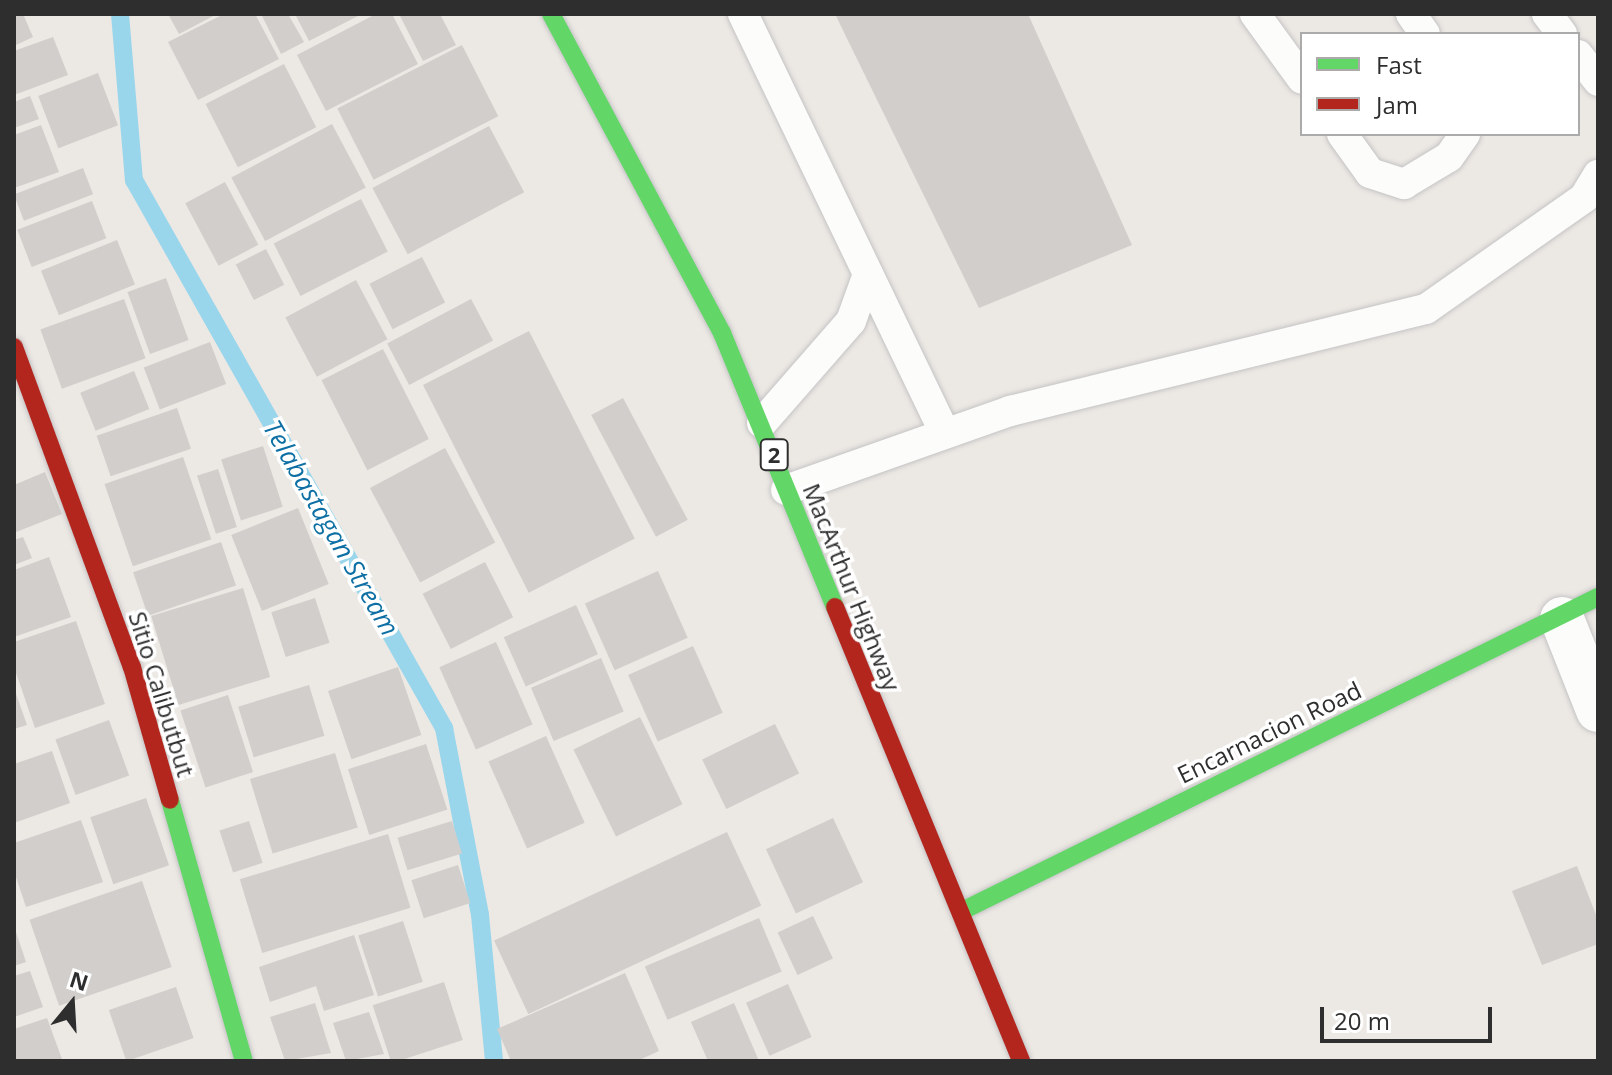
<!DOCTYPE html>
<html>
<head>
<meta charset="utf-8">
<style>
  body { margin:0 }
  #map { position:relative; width:1612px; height:1075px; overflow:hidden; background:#ece8e4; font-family:"Open Sans",sans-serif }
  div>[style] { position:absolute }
  .stream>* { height:18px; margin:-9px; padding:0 9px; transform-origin:9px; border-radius:9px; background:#99d6ec }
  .building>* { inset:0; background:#d1cecb; transform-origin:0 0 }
  .roads { filter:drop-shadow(0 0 2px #c5c4c5) drop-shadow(0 0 2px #c5c4c5) }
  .lane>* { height:30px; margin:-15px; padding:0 15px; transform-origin:15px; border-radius:15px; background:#fcfcfb }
  .street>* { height:44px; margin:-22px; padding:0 22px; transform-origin:22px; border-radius:22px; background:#fcfcfb }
  .fast>* { height:18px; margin:-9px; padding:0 9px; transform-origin:9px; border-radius:9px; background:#63d668 }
  .jam>* { height:18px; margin:-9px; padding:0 9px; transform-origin:9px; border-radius:9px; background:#b3261e }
  span { translate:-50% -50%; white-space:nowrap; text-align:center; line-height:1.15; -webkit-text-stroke:7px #fff; paint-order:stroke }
  .shield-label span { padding:2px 6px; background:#fff; border:2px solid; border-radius:6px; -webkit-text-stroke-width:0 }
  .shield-label { font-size:22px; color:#2e2e2e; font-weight:700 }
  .street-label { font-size:24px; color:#2e2e2e }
  .water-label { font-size:26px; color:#0d6fa3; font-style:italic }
  .frame { position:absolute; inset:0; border:16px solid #2e2e2e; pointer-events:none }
  .legend { position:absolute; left:1300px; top:32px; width:280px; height:104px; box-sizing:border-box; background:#fff; border:2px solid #ababab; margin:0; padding:10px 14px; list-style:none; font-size:24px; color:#2e2e2e }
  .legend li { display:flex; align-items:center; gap:16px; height:40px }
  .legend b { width:40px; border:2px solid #ababab }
  .north { position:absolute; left:32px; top:963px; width:80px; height:80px; -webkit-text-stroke:6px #fff; paint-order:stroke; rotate:18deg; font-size:22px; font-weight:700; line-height:32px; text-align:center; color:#2e2e2e }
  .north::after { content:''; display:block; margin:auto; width:28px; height:36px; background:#2e2e2e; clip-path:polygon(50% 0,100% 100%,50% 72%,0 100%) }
  .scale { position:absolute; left:1320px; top:1007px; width:172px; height:36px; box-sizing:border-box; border:4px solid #2e2e2e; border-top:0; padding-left:10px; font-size:24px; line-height:28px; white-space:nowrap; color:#2e2e2e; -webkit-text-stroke:6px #fff; paint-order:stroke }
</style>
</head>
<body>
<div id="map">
  <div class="stream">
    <i style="left:120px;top:14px;width:167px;rotate:85.2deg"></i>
    <i style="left:134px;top:180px;width:630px;rotate:60.5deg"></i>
    <i style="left:444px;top:728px;width:190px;rotate:79.1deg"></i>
    <i style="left:480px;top:915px;width:147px;rotate:84.5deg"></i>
  </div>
  <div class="building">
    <i style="clip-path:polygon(14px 14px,23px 14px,33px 37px,14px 46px)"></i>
    <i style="clip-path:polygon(168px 14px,217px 14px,179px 34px)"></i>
    <i style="clip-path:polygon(224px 14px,255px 14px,279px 59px,198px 100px,168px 42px)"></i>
    <i style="clip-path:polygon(261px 14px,288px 14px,304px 42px,281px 54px)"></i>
    <i style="clip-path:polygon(295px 14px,362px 14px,309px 41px)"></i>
    <i style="clip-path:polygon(376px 14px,392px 14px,418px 64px,326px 111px,297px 55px)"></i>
    <i style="clip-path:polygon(399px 14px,440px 14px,456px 45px,423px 61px)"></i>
    <i style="clip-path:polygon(835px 14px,1028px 14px,1132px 245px,979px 308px)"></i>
    <i style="clip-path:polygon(53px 37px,68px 75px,14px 95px,14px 51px)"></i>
    <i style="left:462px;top:45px;width:80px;height:140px;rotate:63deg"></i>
    <i style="left:284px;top:64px;width:71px;height:88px;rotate:63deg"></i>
    <i style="left:98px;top:73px;width:56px;height:64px;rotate:69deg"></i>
    <i style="clip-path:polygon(30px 96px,39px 119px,14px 128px,14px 102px)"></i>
    <i style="left:332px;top:124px;width:72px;height:114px;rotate:62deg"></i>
    <i style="clip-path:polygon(41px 125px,59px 172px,14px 188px,14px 135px)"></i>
    <i style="left:489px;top:126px;width:75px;height:132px;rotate:62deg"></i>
    <i style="left:83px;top:168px;width:28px;height:74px;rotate:69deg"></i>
    <i style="left:225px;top:182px;width:71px;height:45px;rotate:62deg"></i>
    <i style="left:361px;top:199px;width:59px;height:98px;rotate:63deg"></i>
    <i style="left:92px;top:201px;width:40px;height:80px;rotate:69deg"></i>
    <i style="left:117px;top:240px;width:48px;height:82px;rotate:68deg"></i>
    <i style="left:266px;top:249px;width:40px;height:34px;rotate:63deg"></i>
    <i style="left:422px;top:257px;width:51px;height:59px;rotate:63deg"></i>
    <i style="left:166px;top:278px;width:66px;height:41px;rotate:70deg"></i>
    <i style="left:356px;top:280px;width:67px;height:80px;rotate:62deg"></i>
    <i style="left:124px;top:299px;width:63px;height:89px;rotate:70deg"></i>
    <i style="left:471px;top:299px;width:47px;height:95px;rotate:62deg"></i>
    <i style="left:529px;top:331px;width:233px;height:119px;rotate:63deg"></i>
    <i style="left:210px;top:342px;width:45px;height:71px;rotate:69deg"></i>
    <i style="left:383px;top:349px;width:101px;height:69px;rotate:63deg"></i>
    <i style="left:134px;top:371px;width:41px;height:58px;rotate:68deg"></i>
    <i style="left:623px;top:398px;width:138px;height:36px;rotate:62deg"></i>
    <i style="left:177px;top:408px;width:43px;height:85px;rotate:71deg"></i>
    <i style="left:263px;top:446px;width:64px;height:44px;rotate:72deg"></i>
    <i style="left:445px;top:448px;width:107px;height:85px;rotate:62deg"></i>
    <i style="left:183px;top:457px;width:87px;height:83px;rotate:71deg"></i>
    <i style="left:218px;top:469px;width:61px;height:22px;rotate:72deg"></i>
    <i style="clip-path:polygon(45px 472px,62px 514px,16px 532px,14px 485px)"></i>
    <i style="left:298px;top:508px;width:82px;height:72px;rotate:68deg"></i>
    <i style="clip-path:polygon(23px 537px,32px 558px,14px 565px,14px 540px)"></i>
    <i style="left:221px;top:542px;width:46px;height:93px;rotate:71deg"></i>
    <i style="clip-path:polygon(49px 557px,71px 617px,14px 637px,14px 570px)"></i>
    <i style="left:485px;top:562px;width:62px;height:70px;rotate:63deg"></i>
    <i style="left:658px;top:571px;width:73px;height:80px;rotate:66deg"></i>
    <i style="left:243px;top:588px;width:93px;height:96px;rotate:73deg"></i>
    <i style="left:315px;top:598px;width:47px;height:46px;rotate:72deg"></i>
    <i style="left:576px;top:605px;width:54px;height:79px;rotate:66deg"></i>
    <i style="clip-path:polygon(76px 621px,105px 704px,35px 728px,14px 667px,14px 642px)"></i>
    <i style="left:496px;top:642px;width:90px;height:62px;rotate:66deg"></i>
    <i style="left:693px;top:646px;width:73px;height:71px;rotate:66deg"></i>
    <i style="left:601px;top:658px;width:58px;height:76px;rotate:67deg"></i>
    <i style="left:398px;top:667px;width:72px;height:74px;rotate:71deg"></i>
    <i style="left:309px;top:685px;width:53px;height:74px;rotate:73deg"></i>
    <i style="clip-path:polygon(14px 688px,27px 725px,14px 729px)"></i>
    <i style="left:228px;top:695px;width:81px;height:50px;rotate:72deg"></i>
    <i style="left:640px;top:717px;width:97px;height:74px;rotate:64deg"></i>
    <i style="left:109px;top:720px;width:59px;height:57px;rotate:70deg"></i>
    <i style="left:775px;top:724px;width:55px;height:81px;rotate:64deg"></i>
    <i style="left:546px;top:736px;width:95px;height:63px;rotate:66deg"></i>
    <i style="left:426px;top:744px;width:69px;height:82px;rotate:72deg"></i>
    <i style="clip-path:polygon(52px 751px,70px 803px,14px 823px,14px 764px)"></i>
    <i style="left:335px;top:753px;width:78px;height:89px;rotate:73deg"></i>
    <i style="left:146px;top:798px;width:71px;height:59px;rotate:71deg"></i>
    <i style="left:833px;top:818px;width:71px;height:74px;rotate:65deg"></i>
    <i style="clip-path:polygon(81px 820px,103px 882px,26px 907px,14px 871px,14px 843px)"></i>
    <i style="left:249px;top:821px;width:44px;height:31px;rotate:72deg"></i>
    <i style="left:452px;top:821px;width:34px;height:57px;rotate:73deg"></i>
    <i style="left:727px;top:832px;width:81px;height:257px;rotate:65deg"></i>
    <i style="left:388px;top:834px;width:77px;height:155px;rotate:73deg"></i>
    <i style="left:458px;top:865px;width:40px;height:49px;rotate:72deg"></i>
    <i style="clip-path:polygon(1577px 866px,1598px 920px,1598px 944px,1542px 965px,1512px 891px)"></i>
    <i style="left:142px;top:881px;width:91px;height:119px;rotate:71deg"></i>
    <i style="left:813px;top:916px;width:47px;height:39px;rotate:65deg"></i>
    <i style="left:759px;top:918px;width:58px;height:124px;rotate:67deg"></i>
    <i style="left:403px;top:921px;width:64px;height:47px;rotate:72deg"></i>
    <i style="clip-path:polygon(14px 926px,26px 962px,14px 966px)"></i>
    <i style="clip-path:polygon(354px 935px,374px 995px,324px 1011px,316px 986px,270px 1002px,259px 967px)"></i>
    <i style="clip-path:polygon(30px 971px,43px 1007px,14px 1017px,14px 976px)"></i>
    <i style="clip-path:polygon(625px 973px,659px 1051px,637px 1061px,511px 1061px,497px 1029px)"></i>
    <i style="left:444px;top:982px;width:61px;height:75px;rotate:72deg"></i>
    <i style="left:788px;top:984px;width:58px;height:46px;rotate:66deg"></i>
    <i style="left:176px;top:987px;width:54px;height:71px;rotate:71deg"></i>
    <i style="clip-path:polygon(315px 1003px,331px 1053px,285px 1061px,270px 1017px)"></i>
    <i style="clip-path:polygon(734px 1003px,759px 1061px,708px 1061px,691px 1022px)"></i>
    <i style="clip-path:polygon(369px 1012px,384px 1054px,346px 1061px,333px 1023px)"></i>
    <i style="clip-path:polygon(47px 1018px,62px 1059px,14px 1061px,14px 1029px)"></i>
  </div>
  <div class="roads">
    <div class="lane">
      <i style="left:743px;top:14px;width:464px;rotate:64.3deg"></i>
      <i style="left:1255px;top:14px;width:80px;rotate:54.1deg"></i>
      <i style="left:1411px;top:14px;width:24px;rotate:55deg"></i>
      <i style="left:1547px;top:14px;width:25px;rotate:53deg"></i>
      <i style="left:1578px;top:55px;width:33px;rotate:52deg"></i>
      <i style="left:1342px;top:134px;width:48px;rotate:54.3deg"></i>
      <i style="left:1370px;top:173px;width:36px;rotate:18deg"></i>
      <i style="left:1404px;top:184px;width:52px;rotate:-31deg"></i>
      <i style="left:1449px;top:157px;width:28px;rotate:-55deg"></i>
      <i style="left:762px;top:423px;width:135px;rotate:-48.9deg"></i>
      <i style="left:851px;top:321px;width:50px;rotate:-70.1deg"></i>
      <i style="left:786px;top:490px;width:238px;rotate:-19.4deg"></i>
      <i style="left:1010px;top:411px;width:428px;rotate:-13.8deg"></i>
      <i style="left:1426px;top:309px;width:193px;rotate:-35.1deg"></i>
      <i style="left:1584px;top:198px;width:27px;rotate:-59deg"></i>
    </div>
    <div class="street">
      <i style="left:1562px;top:619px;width:98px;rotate:68.4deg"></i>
    </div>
    <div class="fast">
      <i style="left:551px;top:14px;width:362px;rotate:61.8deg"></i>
      <i style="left:722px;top:333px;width:296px;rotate:67.6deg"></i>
      <i style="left:170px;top:800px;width:271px;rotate:74.2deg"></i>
      <i style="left:962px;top:911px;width:709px;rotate:-26.28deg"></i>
    </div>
    <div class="jam">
      <i style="left:14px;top:347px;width:341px;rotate:69.8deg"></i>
      <i style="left:132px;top:667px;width:138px;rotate:74.1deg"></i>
      <i style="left:835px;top:607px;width:491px;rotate:67.7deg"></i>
    </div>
  </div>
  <div class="shield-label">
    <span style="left:774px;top:455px">2</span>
  </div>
  <div class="street-label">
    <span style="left:852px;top:587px;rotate:68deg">MacArthur Highway</span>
    <span style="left:162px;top:694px;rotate:73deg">Sitio Calibutbut</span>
    <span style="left:1269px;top:732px;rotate:-26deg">Encarnacion Road</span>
  </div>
  <div class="water-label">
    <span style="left:331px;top:528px;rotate:60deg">Telabastagan Stream</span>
  </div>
  <div class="frame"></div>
  <ul class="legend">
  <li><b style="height:10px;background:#63d668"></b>Fast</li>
  <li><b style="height:10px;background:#b3261e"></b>Jam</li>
  </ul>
  <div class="north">N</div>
  <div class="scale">20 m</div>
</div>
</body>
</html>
